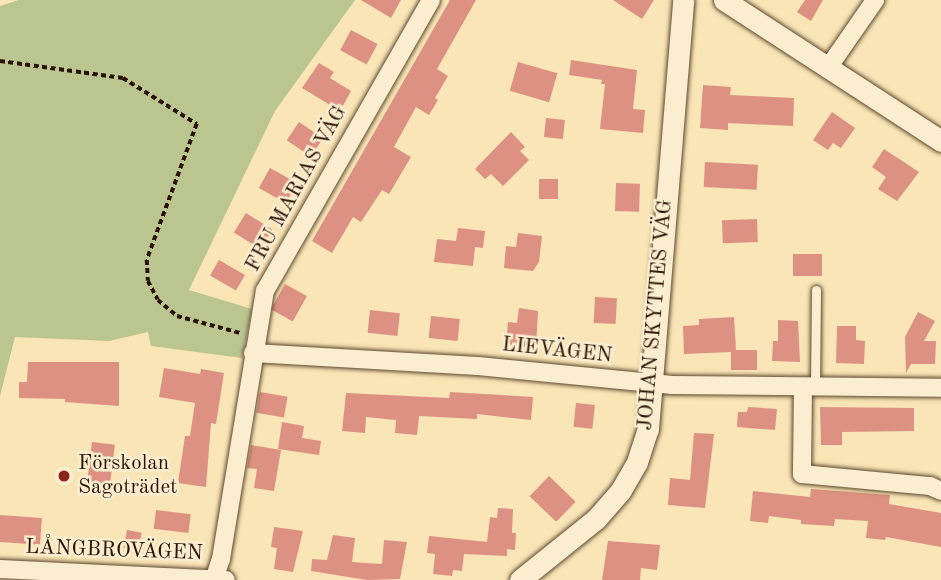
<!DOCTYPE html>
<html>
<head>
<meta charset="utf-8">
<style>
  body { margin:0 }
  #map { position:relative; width:941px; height:580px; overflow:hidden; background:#f9e5b6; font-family:"Old Standard TT",serif }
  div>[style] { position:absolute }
  .green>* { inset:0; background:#bbc590 }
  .building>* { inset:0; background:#dd9182; transform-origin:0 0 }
  .path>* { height:3.5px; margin-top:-1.75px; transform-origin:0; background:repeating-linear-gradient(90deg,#2a1201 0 5px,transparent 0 8.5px) }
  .roads { filter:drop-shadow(0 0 2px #5e472e) drop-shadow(0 0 2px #5e472e) }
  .service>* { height:9px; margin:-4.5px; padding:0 4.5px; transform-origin:4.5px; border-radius:4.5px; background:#fbeed0 }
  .minor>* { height:18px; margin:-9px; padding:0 9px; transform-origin:9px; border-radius:9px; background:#fbeed0 }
  .tertiary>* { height:21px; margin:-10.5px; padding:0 10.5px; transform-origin:10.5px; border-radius:10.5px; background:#fbeed0 }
  .dots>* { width:19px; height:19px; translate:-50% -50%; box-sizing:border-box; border:4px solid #fbeed0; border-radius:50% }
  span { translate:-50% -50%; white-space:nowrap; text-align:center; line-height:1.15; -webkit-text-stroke:5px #fbeed0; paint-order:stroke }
  .street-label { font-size:21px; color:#2a1201 }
  .poi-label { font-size:21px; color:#2a1201 }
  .left { translate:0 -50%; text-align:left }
</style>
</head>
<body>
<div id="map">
  <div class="green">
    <i style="clip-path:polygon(19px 0,355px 0,275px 111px,189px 290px,252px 309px,242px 358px,151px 346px,148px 332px,109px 341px,15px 337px,0 396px,0 6px)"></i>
  </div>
  <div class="building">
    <i style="clip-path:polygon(361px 0,401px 0,391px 18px)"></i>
    <i style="clip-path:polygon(450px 0,476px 0,437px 69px,448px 76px,435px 98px,438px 100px,429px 115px,416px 107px,394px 147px,411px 157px,389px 194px,382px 190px,361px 222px,353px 217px,332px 253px,312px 241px)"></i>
    <i style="clip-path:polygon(613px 0,654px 0,642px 19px)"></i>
    <i style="clip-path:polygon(805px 0,823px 0,811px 21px,797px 12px)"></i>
    <i style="left:351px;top:30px;width:30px;height:23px;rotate:28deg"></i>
    <i style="clip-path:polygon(571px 60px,637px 70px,633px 109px,645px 110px,643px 133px,600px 129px,605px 84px,601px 84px,602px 80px,569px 75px)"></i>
    <i style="left:518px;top:62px;width:41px;height:30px;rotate:16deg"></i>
    <i style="clip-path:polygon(319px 63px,334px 72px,330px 78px,351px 91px,340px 111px,302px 88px)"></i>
    <i style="clip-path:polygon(703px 85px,731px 87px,730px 95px,794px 98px,793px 126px,728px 123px,728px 130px,700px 128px)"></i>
    <i style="clip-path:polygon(832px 112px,855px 128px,841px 148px,833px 143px,828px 150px,813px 140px)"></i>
    <i style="left:546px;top:118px;width:19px;height:19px;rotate:6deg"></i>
    <i style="left:299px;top:122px;width:29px;height:22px;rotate:34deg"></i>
    <i style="clip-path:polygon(511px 132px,525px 147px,520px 151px,529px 160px,503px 186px,491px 174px,485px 179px,475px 169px)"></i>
    <i style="clip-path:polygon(884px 149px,919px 172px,897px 201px,878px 189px,886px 177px,872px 167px)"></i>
    <i style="left:705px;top:162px;width:53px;height:25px;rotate:3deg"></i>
    <i style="left:270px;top:168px;width:31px;height:23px;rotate:29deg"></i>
    <i style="left:539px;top:179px;width:19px;height:20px"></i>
    <i style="left:616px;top:183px;width:24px;height:28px;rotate:2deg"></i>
    <i style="left:246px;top:213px;width:31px;height:23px;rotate:32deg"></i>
    <i style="left:757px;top:219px;width:23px;height:35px;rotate:88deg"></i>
    <i style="clip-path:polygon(458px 228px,485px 231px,483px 248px,475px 247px,473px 266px,434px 262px,437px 239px,456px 241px)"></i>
    <i style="clip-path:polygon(518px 233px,542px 236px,539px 262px,533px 271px,504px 268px,506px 246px,516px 247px)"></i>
    <i style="left:793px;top:254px;width:29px;height:22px"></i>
    <i style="left:219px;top:260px;width:30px;height:18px;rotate:30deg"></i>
    <i style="left:285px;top:284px;width:25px;height:29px;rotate:29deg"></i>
    <i style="left:595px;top:297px;width:22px;height:26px;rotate:3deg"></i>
    <i style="clip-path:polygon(519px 308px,538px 311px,536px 348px,506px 344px,508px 322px,517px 323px)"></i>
    <i style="left:370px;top:310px;width:30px;height:23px;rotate:6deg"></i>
    <i style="clip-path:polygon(918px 312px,935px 321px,924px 341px,936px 341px,935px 364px,911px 364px,906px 373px,905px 337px)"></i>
    <i style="left:431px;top:316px;width:29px;height:22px;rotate:6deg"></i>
    <i style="clip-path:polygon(734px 317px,736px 350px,757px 350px,757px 370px,731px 370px,731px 352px,684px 354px,683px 326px,699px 325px,699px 319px)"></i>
    <i style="clip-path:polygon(778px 320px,798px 321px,800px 362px,772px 361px,773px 341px,778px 341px)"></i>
    <i style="clip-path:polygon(837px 326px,856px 326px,856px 340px,865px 341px,864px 364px,836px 363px)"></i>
    <i style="clip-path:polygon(28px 362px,119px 362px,119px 406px,65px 402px,65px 399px,19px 398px,19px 382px,27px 382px)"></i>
    <i style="clip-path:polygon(164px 368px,200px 374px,201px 369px,224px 373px,216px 424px,211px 423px,206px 487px,178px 483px,185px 436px,190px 436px,195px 403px,159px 397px)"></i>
    <i style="left:260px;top:392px;width:28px;height:21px;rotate:10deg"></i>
    <i style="clip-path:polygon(450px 392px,533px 397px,531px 420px,477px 414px,477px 419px,419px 416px,417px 435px,395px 433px,396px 420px,366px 417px,365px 433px,342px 431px,346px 393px,449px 398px)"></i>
    <i style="left:576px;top:403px;width:19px;height:24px;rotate:6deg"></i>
    <i style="clip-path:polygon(748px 407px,777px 409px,775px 430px,737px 427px,738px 412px,747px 412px)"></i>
    <i style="clip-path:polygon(820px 407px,914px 408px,914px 431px,842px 432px,842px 445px,821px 445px)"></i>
    <i style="clip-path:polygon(282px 422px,304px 426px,302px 438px,321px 441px,319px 455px,278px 449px)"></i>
    <i style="clip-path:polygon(694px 433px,714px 434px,705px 508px,668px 505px,670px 478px,690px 480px)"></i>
    <i style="left:92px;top:442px;width:23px;height:49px;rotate:7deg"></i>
    <i style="clip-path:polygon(251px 445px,281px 450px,274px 491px,254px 488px,257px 469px,247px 468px)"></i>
    <i style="left:549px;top:476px;width:37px;height:28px;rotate:44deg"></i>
    <i style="clip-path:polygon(811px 489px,890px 495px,889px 504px,941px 513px,941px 547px,886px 537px,885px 540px,866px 538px,868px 521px,835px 519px,834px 526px,801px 524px,801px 520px,769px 516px,768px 523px,750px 521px,753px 491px,810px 497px)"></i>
    <i style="clip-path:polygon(498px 508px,513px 509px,512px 533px,516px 533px,515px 550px,507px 549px,507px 556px,464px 554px,462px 571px,453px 570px,452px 576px,433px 574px,435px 554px,427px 553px,429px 536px,487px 542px,490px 517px,497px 518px)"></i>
    <i style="left:156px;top:510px;width:35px;height:19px;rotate:7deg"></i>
    <i style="left:0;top:515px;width:42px;height:27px;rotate:4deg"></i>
    <i style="clip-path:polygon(274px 527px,303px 531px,293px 572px,274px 569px,277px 548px,271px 547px)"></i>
    <i style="left:127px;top:530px;width:15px;height:18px;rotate:11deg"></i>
    <i style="clip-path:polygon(333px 535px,355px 538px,352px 562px,382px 564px,384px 540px,407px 542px,400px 579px,367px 580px,311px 571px,312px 559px,327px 560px)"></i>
    <i style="clip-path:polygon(608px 541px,660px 545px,657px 570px,641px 568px,640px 580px,602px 580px)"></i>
  </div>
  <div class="path">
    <i style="left:0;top:61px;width:124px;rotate:7.9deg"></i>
    <i style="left:123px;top:78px;width:87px;rotate:31.9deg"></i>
    <i style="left:197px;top:124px;width:145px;rotate:110.2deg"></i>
    <i style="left:147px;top:260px;width:21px;rotate:87deg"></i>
    <i style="left:148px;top:281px;width:21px;rotate:62deg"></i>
    <i style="left:158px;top:300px;width:25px;rotate:40deg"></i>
    <i style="left:177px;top:316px;width:65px;rotate:15.1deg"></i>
  </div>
  <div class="roads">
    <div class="service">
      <i style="left:815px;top:386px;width:96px;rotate:-89.4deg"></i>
    </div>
    <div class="minor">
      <i style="left:828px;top:68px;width:83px;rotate:-55.3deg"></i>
      <i style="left:253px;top:353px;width:225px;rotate:3.3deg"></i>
      <i style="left:478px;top:366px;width:195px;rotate:5.6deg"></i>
      <i style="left:672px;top:385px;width:269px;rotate:0.6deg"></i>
      <i style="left:803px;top:387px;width:87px;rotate:90.7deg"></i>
      <i style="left:802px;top:474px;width:129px;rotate:5.4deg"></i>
      <i style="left:930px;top:486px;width:12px;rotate:24deg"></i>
      <i style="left:0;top:569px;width:226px;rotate:2.8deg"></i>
      <i style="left:214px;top:580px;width:22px;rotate:-72deg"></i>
      <i style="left:221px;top:559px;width:272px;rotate:-80.7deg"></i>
      <i style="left:265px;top:291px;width:335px;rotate:-60.3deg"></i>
    </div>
    <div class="tertiary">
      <i style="left:724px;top:0;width:259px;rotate:33deg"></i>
      <i style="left:520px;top:580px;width:97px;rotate:-38.8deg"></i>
      <i style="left:596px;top:519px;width:38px;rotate:-49deg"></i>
      <i style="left:621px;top:490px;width:32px;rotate:-60deg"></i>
      <i style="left:637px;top:462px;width:35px;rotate:-72deg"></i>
      <i style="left:648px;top:429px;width:430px;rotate:-85.3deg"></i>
    </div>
  </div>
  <div class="dots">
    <i style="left:64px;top:476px;background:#8f2418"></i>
  </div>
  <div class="street-label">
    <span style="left:297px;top:189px;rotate:-61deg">FRU MARIAS VÄG</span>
    <span style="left:656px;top:315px;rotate:-85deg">JOHAN SKYTTES VÄG</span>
    <span style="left:557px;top:351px;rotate:6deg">LIEVÄGEN</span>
    <span style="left:114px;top:551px;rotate:2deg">LÅNGBROVÄGEN</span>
  </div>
  <div class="poi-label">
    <span class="left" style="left:78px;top:476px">Förskolan<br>Sagoträdet</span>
  </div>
</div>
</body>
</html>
